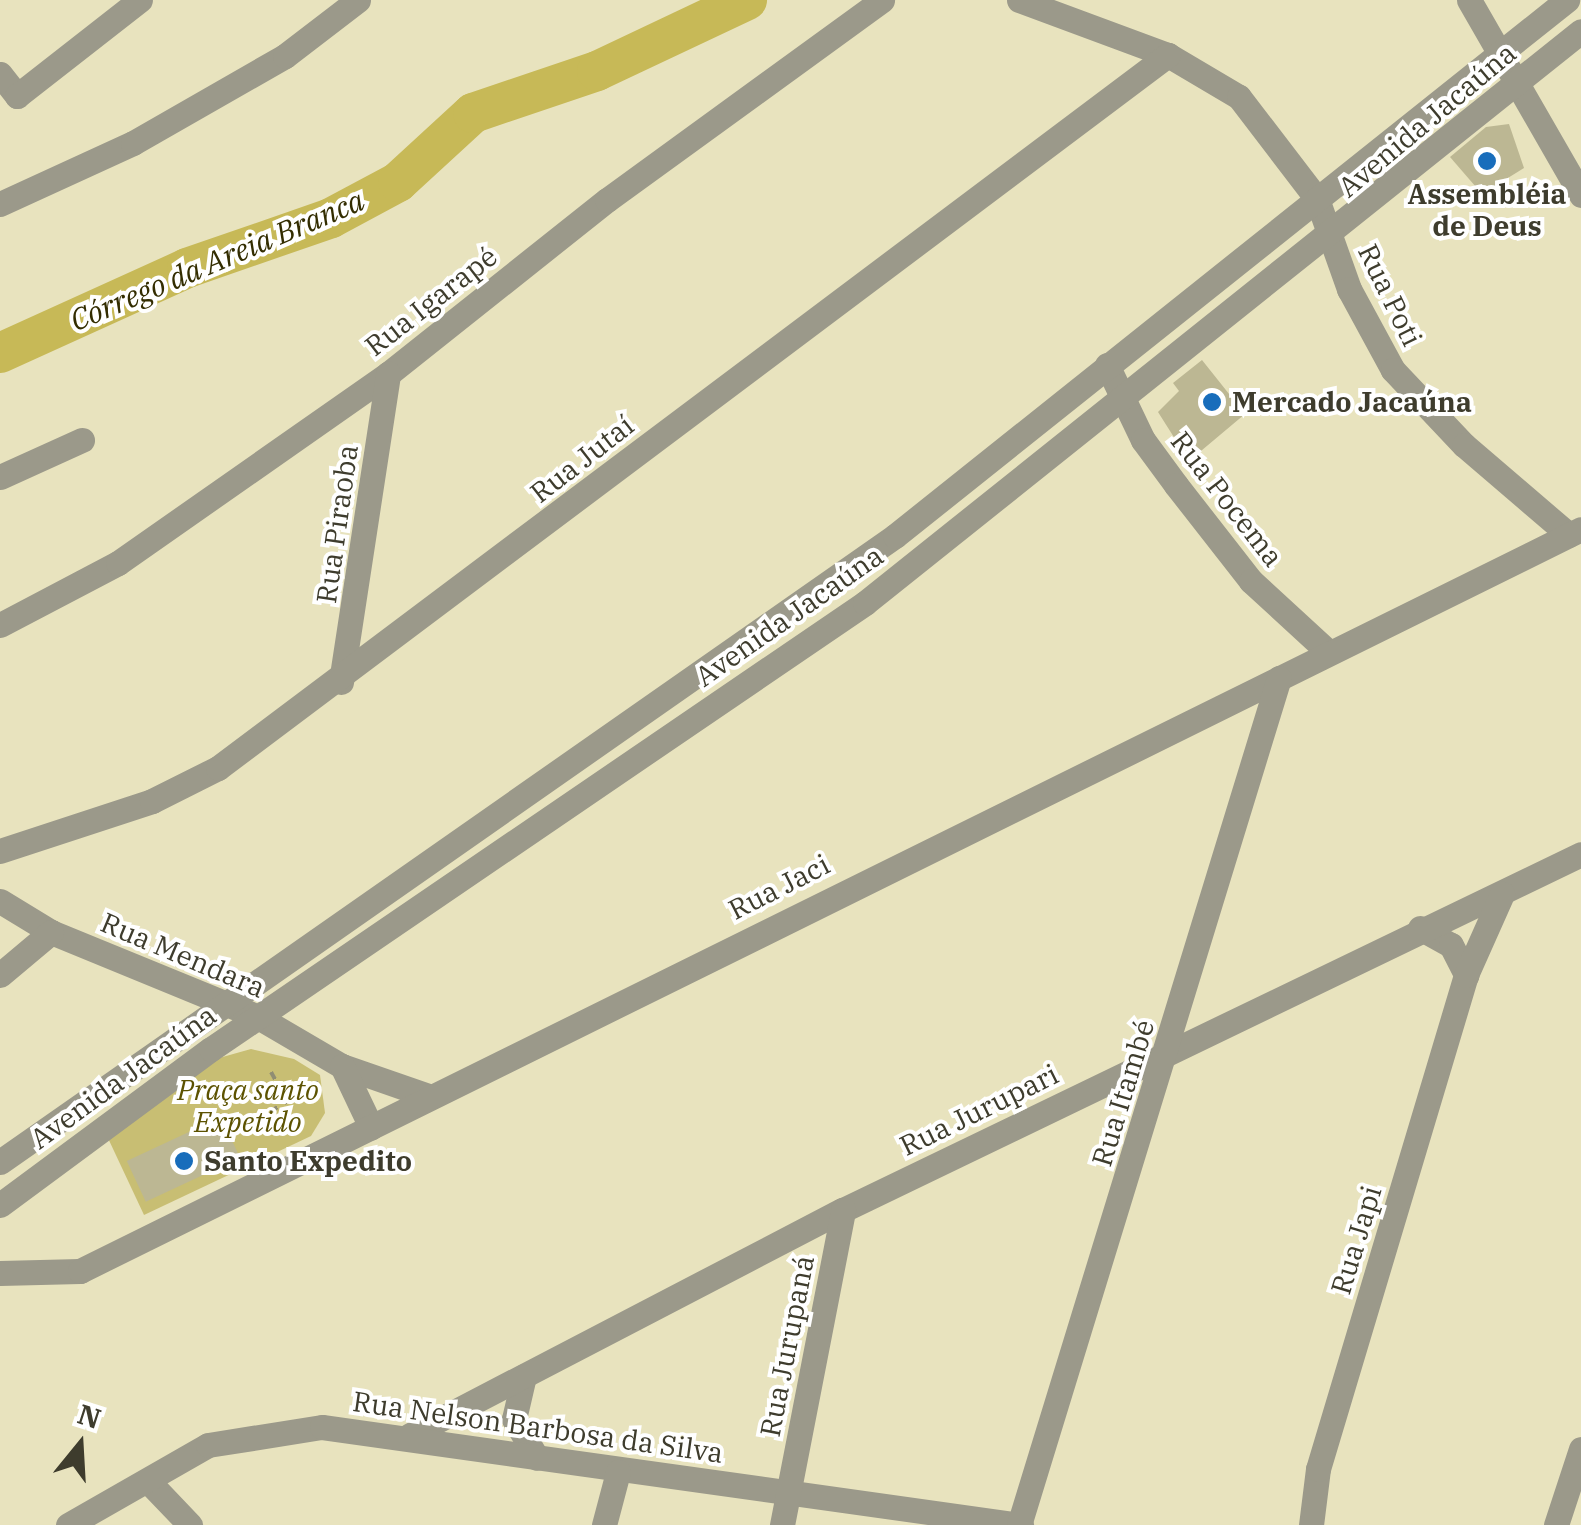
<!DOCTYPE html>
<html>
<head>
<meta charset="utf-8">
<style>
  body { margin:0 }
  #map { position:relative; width:1581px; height:1525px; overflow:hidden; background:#e8e3be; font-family:"IBM Plex Serif",serif }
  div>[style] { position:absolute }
  .green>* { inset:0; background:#c8be73 }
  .river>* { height:40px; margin:-20px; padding:0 20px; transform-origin:20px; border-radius:20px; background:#c7b957 }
  .building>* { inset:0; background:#bcb793; transform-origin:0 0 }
  .path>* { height:4px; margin-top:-2px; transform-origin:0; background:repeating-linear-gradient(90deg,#908d73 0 8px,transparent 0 16px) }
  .minor>* { height:25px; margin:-12.5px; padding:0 12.5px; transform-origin:12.5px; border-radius:12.5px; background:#9b998a }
  .dots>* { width:28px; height:28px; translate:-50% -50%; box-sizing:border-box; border:5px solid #fff; border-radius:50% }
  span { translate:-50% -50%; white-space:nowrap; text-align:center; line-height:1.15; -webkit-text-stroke:8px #fff; paint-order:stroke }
  .street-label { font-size:28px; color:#3e3c2d }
  .poi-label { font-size:28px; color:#3e3c2d; font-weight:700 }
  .left { translate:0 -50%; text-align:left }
  .park-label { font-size:28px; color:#5c5201; font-style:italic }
  .water-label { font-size:30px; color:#332d01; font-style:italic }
  .north { position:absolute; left:30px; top:1395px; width:100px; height:100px; -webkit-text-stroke:8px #fff; paint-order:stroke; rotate:18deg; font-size:28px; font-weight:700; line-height:40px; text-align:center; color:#3e3c2d }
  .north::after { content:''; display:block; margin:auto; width:35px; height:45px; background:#3e3c2d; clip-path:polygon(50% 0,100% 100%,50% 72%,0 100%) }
</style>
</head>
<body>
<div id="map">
  <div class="green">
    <i style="clip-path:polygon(251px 1049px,294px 1059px,320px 1075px,325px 1113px,311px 1136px,144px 1215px,107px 1136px,219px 1058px)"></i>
  </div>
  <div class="river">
    <i style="left:0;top:353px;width:205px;rotate:-24.4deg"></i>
    <i style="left:187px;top:268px;width:152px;rotate:-19.1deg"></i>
    <i style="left:331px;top:218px;width:76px;rotate:-28.2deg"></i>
    <i style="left:398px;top:182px;width:102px;rotate:-42.6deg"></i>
    <i style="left:473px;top:113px;width:131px;rotate:-18.7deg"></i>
    <i style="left:597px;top:71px;width:166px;rotate:-25.3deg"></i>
  </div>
  <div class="building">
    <i style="clip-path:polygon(1509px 124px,1524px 168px,1482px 194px,1450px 157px,1486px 127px)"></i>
    <i style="clip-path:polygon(1202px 360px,1245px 414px,1189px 461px,1158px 412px,1179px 391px,1173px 383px)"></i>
    <i style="left:221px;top:1117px;width:45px;height:104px;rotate:65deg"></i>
  </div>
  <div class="path">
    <i style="left:271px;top:1072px;width:35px;rotate:61deg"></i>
    <i style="left:243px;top:1128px;width:92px;rotate:-31.3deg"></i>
  </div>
  <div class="minor">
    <i style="left:1019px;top:0;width:159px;rotate:20.3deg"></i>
    <i style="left:1168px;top:55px;width:82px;rotate:30.6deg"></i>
    <i style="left:1239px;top:97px;width:128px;rotate:52.6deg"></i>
    <i style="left:1317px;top:199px;width:96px;rotate:70.4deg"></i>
    <i style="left:1349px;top:289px;width:92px;rotate:61.5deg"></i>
    <i style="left:1393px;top:370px;width:103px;rotate:46.6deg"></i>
    <i style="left:1464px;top:445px;width:138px;rotate:40.6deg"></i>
    <i style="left:1469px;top:0;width:225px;rotate:60.1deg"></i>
    <i style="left:0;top:74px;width:28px;rotate:52deg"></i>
    <i style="left:17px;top:96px;width:156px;rotate:-38deg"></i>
    <i style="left:0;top:204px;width:146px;rotate:-24.6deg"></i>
    <i style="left:133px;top:143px;width:175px;rotate:-29.8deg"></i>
    <i style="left:285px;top:56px;width:92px;rotate:-37.5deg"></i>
    <i style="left:1107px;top:365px;width:83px;rotate:64.4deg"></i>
    <i style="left:1143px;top:440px;width:56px;rotate:53.7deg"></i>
    <i style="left:1176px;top:485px;width:122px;rotate:52deg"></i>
    <i style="left:1251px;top:581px;width:102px;rotate:42.6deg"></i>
    <i style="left:0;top:477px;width:90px;rotate:-24.3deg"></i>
    <i style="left:0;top:625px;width:133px;rotate:-27.7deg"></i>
    <i style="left:118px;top:563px;width:330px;rotate:-35deg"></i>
    <i style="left:388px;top:374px;width:280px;rotate:-38.5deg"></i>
    <i style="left:607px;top:200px;width:340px;rotate:-36deg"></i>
    <i style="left:341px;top:682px;width:312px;rotate:-81.3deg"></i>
    <i style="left:0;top:851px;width:160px;rotate:-18.2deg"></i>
    <i style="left:152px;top:801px;width:74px;rotate:-26.6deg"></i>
    <i style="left:218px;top:768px;width:1188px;rotate:-36.89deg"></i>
    <i style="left:0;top:901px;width:60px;rotate:31.3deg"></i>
    <i style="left:51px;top:932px;width:224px;rotate:22.3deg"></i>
    <i style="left:258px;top:1017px;width:97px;rotate:30.3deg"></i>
    <i style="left:342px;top:1066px;width:94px;rotate:19.2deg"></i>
    <i style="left:1420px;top:928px;width:35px;rotate:29deg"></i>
    <i style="left:1451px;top:945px;width:34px;rotate:63deg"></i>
    <i style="left:0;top:975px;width:67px;rotate:-40.1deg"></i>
    <i style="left:342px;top:1066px;width:68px;rotate:64.6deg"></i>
    <i style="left:0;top:1162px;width:1092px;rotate:-34.97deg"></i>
    <i style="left:895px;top:536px;width:860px;rotate:-38.58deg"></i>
    <i style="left:0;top:1205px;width:262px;rotate:-36.5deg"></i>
    <i style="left:211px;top:1049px;width:792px;rotate:-34.29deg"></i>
    <i style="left:865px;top:603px;width:916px;rotate:-38.62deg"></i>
    <i style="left:0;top:1273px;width:80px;rotate:-1.4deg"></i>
    <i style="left:80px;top:1271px;width:1674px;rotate:-26.3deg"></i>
    <i style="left:524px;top:1376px;width:44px;rotate:103.1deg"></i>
    <i style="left:514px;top:1419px;width:45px;rotate:59.5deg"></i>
    <i style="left:410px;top:1435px;width:488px;rotate:-27.5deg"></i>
    <i style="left:843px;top:1210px;width:819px;rotate:-25.75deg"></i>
    <i style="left:148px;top:1481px;width:61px;rotate:46.3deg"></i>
    <i style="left:68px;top:1525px;width:161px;rotate:-29.7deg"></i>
    <i style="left:208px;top:1445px;width:115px;rotate:-9deg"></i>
    <i style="left:322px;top:1427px;width:706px;rotate:7.98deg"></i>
    <i style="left:604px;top:1525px;width:55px;rotate:-75.2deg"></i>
    <i style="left:782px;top:1525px;width:321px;rotate:-79deg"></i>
    <i style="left:1019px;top:1525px;width:886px;rotate:-72.94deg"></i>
    <i style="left:1311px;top:1525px;width:56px;rotate:-82.9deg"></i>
    <i style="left:1318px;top:1469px;width:516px;rotate:-73.32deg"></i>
    <i style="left:1466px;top:975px;width:89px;rotate:-66deg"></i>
    <i style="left:1556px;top:1525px;width:80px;rotate:-71.8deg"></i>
  </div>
  <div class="dots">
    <i style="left:1487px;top:161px;background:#186dbb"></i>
    <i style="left:1212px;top:402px;background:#186dbb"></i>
    <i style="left:184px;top:1161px;background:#186dbb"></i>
  </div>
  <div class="street-label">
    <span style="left:1427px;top:120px;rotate:-40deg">Avenida Jacaúna</span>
    <span style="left:1390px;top:295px;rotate:64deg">Rua Poti</span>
    <span style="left:431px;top:301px;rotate:-38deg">Rua Igarapé</span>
    <span style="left:582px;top:459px;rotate:-38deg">Rua Jutaí</span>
    <span style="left:1227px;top:499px;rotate:52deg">Rua Pocema</span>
    <span style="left:337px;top:524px;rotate:-82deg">Rua Piraoba</span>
    <span style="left:789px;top:616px;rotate:-35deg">Avenida Jacaúna</span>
    <span style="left:779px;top:887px;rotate:-27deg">Rua Jaci</span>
    <span style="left:183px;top:955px;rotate:23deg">Rua Mendara</span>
    <span style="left:123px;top:1077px;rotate:-36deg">Avenida Jacaúna</span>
    <span style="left:1123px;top:1093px;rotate:-73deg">Rua Itambé</span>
    <span style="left:979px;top:1110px;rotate:-26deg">Rua Jurupari</span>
    <span style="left:1356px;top:1240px;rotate:-73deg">Rua Japi</span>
    <span style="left:787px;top:1346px;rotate:-79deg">Rua Jurupaná</span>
    <span style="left:538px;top:1427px;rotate:8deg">Rua Nelson Barbosa da Silva</span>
  </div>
  <div class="poi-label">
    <span style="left:1487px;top:210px">Assembléia<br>de Deus</span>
    <span class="left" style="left:1232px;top:402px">Mercado Jacaúna</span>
    <span class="left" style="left:204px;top:1161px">Santo Expedito</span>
  </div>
  <div class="park-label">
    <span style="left:248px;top:1106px">Praça santo<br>Expetido</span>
  </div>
  <div class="water-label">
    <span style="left:217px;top:260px;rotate:-23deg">Córrego da Areia Branca</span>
  </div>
  <div class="north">N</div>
</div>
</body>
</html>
